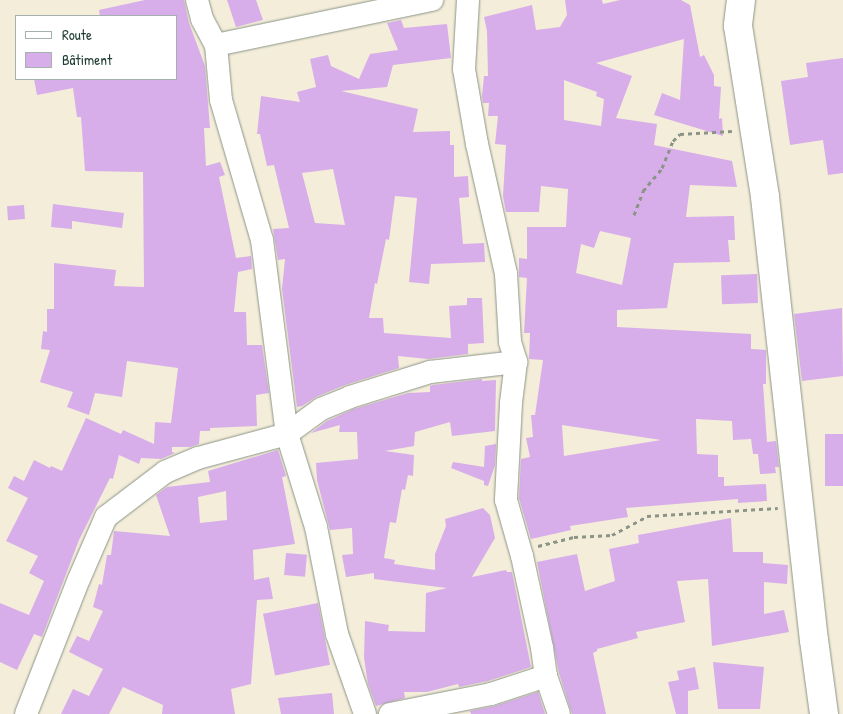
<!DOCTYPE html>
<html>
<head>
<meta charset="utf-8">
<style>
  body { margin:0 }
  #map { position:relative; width:843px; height:714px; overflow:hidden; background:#f4edda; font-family:"Patrick Hand",sans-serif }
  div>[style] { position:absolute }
  .building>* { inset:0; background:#d7aee9; transform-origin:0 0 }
  .path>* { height:3px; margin-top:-1.5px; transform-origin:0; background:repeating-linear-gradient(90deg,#8a9587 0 4px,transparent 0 8px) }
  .roads { filter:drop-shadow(0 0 1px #8a9587) drop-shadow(0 0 1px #8a9587) }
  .minor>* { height:22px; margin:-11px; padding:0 11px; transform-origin:11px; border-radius:11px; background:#fff }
  .major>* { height:28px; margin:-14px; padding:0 14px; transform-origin:14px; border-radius:14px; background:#fff }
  span { translate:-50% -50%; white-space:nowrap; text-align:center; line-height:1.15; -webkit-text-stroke:5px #fff; paint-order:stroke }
  .legend { position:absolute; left:15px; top:15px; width:162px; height:65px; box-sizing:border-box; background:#fff; border:1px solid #a5b1ae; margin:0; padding:6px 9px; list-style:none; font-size:15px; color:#1f3d34 }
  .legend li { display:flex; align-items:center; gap:10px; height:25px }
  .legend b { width:25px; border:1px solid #a5b1ae }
</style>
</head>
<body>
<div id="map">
  <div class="building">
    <i style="clip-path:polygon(145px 0,184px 0,189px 23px,205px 66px,210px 128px,204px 128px,206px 166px,220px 162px,225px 175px,219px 177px,236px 258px,251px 256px,252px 269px,238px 272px,234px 312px,246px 312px,247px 345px,262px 345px,269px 393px,256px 395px,257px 426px,210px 428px,210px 431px,200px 431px,199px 444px,190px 447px,172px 447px,172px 452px,175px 453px,161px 459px,141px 458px,139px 464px,119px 455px,113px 479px,110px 478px,79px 540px,42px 637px,34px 634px,17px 670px,0 662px,0 603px,29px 615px,44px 581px,29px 573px,38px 556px,6px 541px,28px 498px,8px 488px,14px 476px,24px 481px,34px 460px,50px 468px,51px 466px,62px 471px,86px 418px,121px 434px,123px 430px,154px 444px,155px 422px,171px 423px,178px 368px,127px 361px,122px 397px,95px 393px,89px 415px,67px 407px,73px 392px,40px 382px,50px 350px,41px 349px,43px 331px,47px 332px,47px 309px,54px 309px,54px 263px,116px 270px,114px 286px,144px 287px,143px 172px,85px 171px,81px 117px,77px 117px,73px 88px,37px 95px,34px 79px,176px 79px,176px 16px,100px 16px,99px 10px)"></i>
    <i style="clip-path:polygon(227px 0,256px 0,263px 20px,236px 27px)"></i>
    <i style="clip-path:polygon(evenodd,565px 0,602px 0,603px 4px,620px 0,681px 0,690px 5px,700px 57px,704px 55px,714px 75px,714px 86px,721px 87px,719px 119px,722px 118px,723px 136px,654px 115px,662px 93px,680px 100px,684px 39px,596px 63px,632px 76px,616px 118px,657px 124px,654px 145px,732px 161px,737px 187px,690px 185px,686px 217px,734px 216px,735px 240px,728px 240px,730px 262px,674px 263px,667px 308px,617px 310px,617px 327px,751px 334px,751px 349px,766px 350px,766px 384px,763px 384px,767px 442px,776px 441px,779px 467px,775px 467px,776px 473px,760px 474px,758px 454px,753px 454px,751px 439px,733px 440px,732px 421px,696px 419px,697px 454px,718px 455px,718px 477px,724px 477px,724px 486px,766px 484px,767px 501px,738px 503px,738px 499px,626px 508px,628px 517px,570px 526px,571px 530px,531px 539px,519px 498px,521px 459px,530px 457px,526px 438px,533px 437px,531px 415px,535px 415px,543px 360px,529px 359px,530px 333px,524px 333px,527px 278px,519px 277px,519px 258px,527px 259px,527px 227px,566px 227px,568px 189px,541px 186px,539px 212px,506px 212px,503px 196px,506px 145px,495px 144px,498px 116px,488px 116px,489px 103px,483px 103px,482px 96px,484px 76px,488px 76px,487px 31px,484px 17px,532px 5px,536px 30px,560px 27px,567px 15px,565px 0,564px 80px,597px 92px,596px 96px,604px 99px,601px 126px,564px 120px,564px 80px,565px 0,600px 231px,631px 238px,622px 285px,576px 273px,581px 244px,594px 248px,600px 231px,565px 0,562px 425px,661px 440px,564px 456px,562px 425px)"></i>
    <i style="clip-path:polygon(evenodd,401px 20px,404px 28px,447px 24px,451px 58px,393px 65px,387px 87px,341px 91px,418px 109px,413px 132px,450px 131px,450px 145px,454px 145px,454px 177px,468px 176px,469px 197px,459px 198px,463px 244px,484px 243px,485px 262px,431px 264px,429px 284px,409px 282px,417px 198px,395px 196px,389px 240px,386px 239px,377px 284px,375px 283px,369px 318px,383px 318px,384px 333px,451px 338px,449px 306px,467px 305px,467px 298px,482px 298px,484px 343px,468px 344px,468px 354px,428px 359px,398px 356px,399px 368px,345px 385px,316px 397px,302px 406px,297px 407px,282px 289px,285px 259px,278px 260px,273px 229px,289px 228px,274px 165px,267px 166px,260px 134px,257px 134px,261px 96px,300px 102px,297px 92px,316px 87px,310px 59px,328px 55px,331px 66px,359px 79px,370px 54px,398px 50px,387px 23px,401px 20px,333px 169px,345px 225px,315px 223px,302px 173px,333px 169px)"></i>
    <i style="clip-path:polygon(843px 58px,843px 173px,828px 175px,823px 140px,790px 145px,781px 81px,808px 77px,806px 63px)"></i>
    <i style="clip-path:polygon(53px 204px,124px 213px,122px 228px,72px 221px,72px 229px,51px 227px)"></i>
    <i style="left:24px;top:205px;width:14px;height:17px;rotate:86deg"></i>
    <i style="left:757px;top:274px;width:29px;height:36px;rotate:88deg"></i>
    <i style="clip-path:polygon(842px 308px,843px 376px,802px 381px,794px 314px)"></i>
    <i style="clip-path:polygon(482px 379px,482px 381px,496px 380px,495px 431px,452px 436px,450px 422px,415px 432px,414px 446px,385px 451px,414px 455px,413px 476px,408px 475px,405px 490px,402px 489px,396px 523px,390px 522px,384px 558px,395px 560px,394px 564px,435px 570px,435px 554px,446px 526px,445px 519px,483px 508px,490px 515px,495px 538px,472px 577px,506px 570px,507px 572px,512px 572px,531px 667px,488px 681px,459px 687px,458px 684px,427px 692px,404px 692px,405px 698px,376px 706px,368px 684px,364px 658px,365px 621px,389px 625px,388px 631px,425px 632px,426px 593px,447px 588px,374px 579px,374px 573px,346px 577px,342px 555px,353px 554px,352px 528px,330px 530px,317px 480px,316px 463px,358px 459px,357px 432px,339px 432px,340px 425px,311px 433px,327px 421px,354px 409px,408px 393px,430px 392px,430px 386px,433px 385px)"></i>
    <i style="left:825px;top:434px;width:18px;height:52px"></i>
    <i style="clip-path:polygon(496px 444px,495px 465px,488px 486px,484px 485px,484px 481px,451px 468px,453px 462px,484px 467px,485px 446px)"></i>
    <i style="clip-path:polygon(evenodd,278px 450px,286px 476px,282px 477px,295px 544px,253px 550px,254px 580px,269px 577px,273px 599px,257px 600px,251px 684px,231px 689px,235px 714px,162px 714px,163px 705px,123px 687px,109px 714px,61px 714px,73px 689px,89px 696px,103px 669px,69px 652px,77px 636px,89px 641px,103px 611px,93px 607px,99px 584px,102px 585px,107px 555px,111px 555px,114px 531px,170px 536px,156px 495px,167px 487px,210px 482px,208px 471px,278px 450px,226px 491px,227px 520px,200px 523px,198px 497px,226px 491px)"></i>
    <i style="clip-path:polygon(731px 518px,733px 552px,763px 552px,763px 563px,788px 565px,787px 584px,764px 582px,764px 614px,784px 610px,789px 632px,712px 646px,708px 579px,677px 581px,685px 622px,636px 632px,638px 638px,597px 649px,597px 651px,593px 653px,606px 714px,572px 714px,559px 673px,537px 562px,577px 554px,585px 591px,615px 581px,609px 549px,639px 543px,638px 535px)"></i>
    <i style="left:286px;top:553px;width:21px;height:22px;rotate:5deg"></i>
    <i style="left:318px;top:603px;width:63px;height:56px;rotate:79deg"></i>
    <i style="clip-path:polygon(713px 662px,764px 667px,760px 709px,718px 709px)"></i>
    <i style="clip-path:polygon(695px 667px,699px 689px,688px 691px,688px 714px,676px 714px,668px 682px,679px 680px,677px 671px)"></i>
    <i style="clip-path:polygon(538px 692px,545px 714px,471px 714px,470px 711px,495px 706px)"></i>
    <i style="clip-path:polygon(332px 693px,334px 714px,281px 714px,278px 698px)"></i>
  </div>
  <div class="path">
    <i style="left:634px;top:215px;width:26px;rotate:-69deg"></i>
    <i style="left:643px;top:191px;width:30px;rotate:-50deg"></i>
    <i style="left:662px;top:168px;width:29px;rotate:-68deg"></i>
    <i style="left:673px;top:141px;width:10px;rotate:-45deg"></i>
    <i style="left:680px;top:134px;width:52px;rotate:-3.3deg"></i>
    <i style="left:538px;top:546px;width:37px;rotate:-14deg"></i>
    <i style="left:574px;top:537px;width:38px;rotate:-3deg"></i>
    <i style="left:612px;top:535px;width:40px;rotate:-28deg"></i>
    <i style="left:647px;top:516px;width:131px;rotate:-3.5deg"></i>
  </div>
  <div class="roads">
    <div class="minor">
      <i style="left:197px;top:0;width:20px;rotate:75deg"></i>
      <i style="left:202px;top:19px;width:30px;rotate:62deg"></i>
      <i style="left:216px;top:45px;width:55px;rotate:84.8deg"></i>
      <i style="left:221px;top:100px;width:146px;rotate:73.7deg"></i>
      <i style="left:262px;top:240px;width:196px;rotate:82.7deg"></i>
      <i style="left:287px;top:434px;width:97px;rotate:72.7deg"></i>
      <i style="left:316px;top:527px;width:109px;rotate:78.9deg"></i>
      <i style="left:337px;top:634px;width:85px;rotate:70.7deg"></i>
      <i style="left:468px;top:0;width:69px;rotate:93.3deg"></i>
      <i style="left:464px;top:69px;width:76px;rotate:80.2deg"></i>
      <i style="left:477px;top:144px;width:133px;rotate:77.4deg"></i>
      <i style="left:506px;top:274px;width:68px;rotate:86.6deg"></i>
      <i style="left:510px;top:342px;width:21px;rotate:73deg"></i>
      <i style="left:516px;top:362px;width:41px;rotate:97deg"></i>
      <i style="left:511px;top:403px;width:97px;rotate:93deg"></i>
      <i style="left:506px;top:500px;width:58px;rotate:74.1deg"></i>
      <i style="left:522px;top:556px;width:94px;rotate:77.7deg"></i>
      <i style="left:542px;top:648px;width:28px;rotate:82deg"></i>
      <i style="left:546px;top:676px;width:40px;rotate:71.1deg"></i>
      <i style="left:216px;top:45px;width:221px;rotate:-11.8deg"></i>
      <i style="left:26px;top:714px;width:145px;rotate:-68.6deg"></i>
      <i style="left:79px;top:579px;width:68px;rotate:-66.5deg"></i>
      <i style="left:106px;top:517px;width:74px;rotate:-37.3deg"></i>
      <i style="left:165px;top:472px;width:36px;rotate:-23deg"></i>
      <i style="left:198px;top:458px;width:92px;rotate:-15.1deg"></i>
      <i style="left:287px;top:434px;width:42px;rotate:-36.3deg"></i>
      <i style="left:321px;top:409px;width:31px;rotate:-22deg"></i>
      <i style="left:350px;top:397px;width:84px;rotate:-17.4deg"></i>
      <i style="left:430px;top:372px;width:87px;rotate:-6.6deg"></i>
      <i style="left:390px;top:714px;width:103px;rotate:-11.2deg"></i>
      <i style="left:491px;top:694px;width:58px;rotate:-18.1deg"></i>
    </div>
    <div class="major">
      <i style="left:741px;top:0;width:26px;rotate:97deg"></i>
      <i style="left:738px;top:26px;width:173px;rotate:81deg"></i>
      <i style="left:765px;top:197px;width:446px;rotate:83.7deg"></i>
      <i style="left:814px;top:640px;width:75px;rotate:82.3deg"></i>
    </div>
  </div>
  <ul class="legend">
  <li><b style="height:6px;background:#fff"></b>Route</li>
  <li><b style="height:14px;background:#d7aee9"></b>Bâtiment</li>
  </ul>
</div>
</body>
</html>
